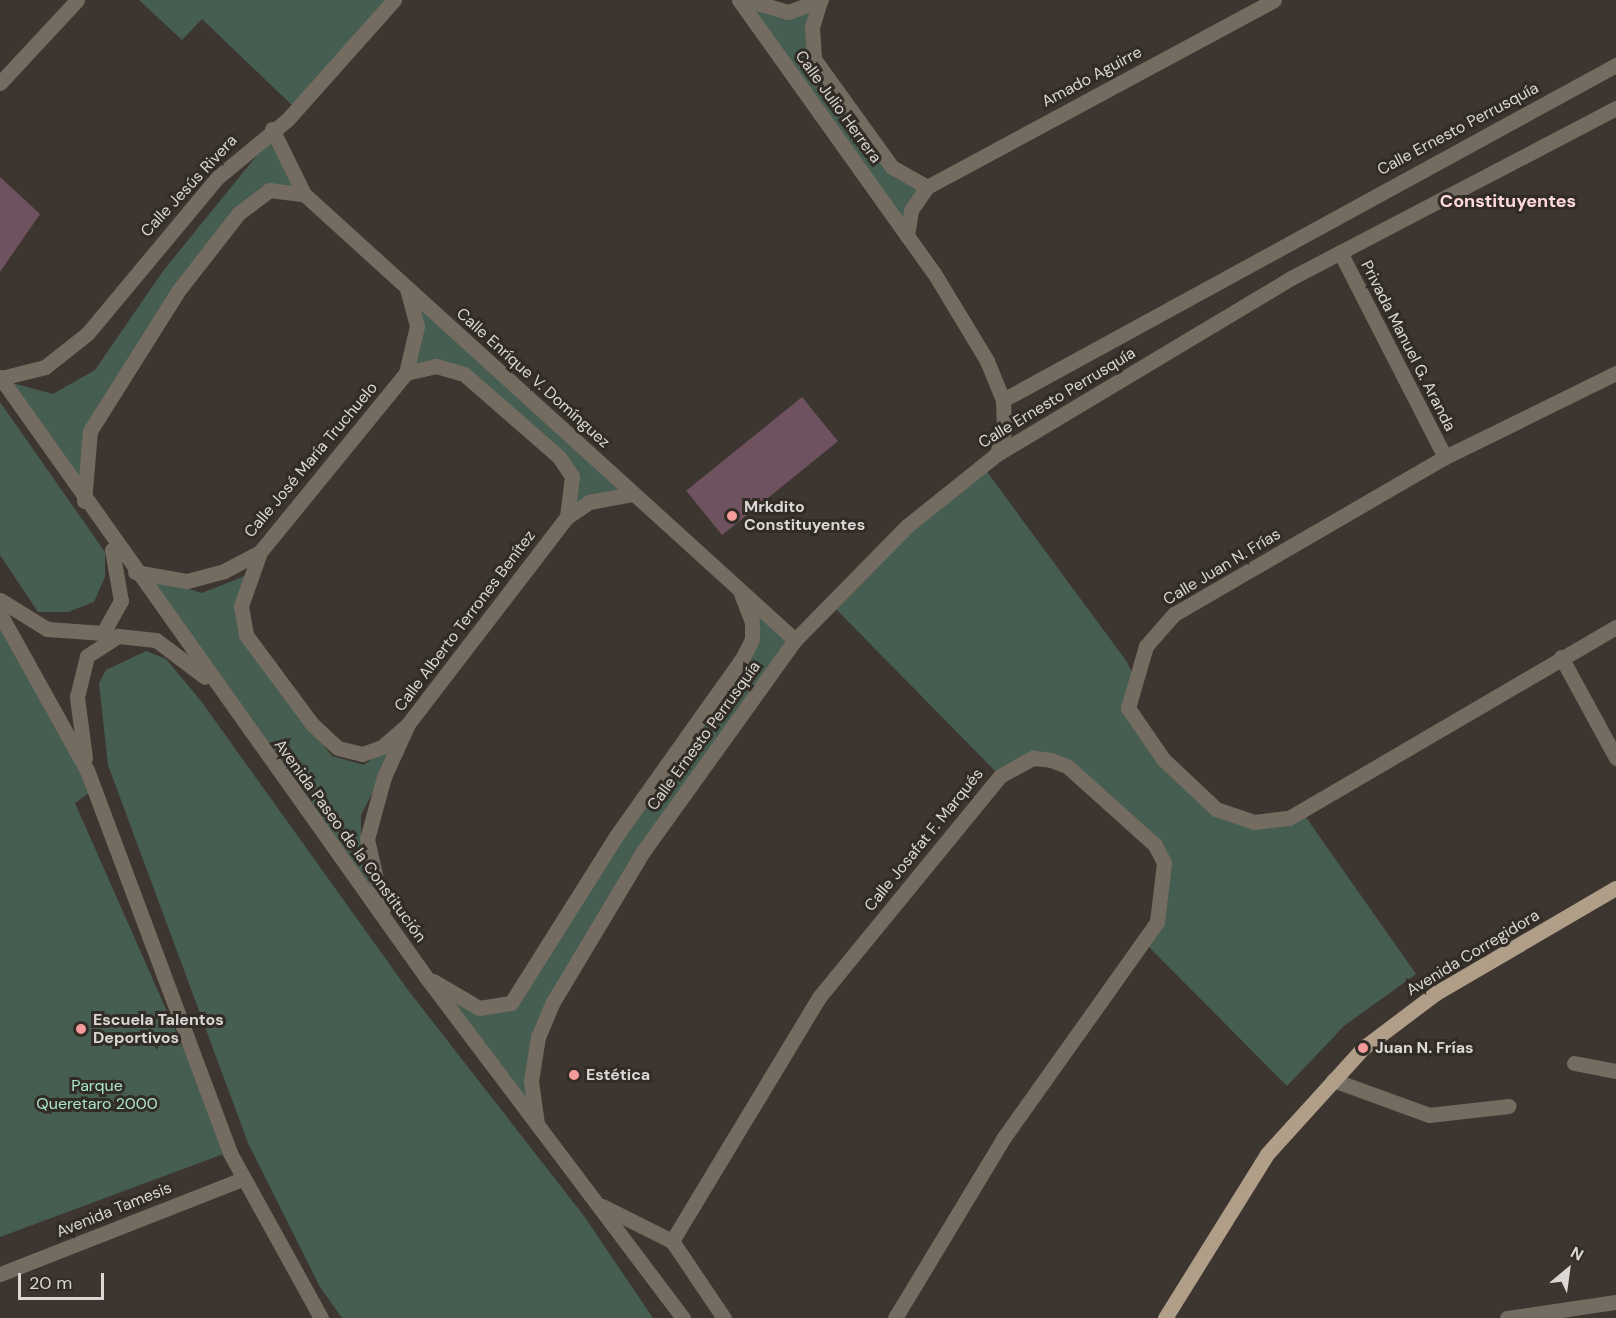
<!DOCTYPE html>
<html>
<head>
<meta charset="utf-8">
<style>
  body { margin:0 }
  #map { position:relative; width:1616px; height:1318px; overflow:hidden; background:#3d3630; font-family:"DM Sans",sans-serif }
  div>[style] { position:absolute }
  .green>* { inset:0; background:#465d52 }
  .building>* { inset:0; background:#6f525f; transform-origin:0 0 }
  .minor>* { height:15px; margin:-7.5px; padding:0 7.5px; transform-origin:7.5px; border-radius:7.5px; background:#746c61 }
  .major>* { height:15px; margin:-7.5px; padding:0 7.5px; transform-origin:7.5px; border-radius:7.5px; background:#b09e89 }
  .dots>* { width:16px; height:16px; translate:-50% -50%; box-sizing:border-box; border:3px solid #322c26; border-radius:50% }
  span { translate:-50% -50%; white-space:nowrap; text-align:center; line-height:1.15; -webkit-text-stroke:6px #322c26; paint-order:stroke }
  .street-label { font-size:16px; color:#dcd7d4 }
  .poi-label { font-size:16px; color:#dcd7d4; font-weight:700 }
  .left { translate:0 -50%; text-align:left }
  .park-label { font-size:16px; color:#abe6c9 }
  .neighbourhood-label { font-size:18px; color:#fdd9d9; font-weight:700 }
  .north { position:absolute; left:1538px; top:1240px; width:60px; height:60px; -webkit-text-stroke:4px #322c26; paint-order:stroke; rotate:29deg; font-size:16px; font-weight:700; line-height:24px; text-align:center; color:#dcd7d4 }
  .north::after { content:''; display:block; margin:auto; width:21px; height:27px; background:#dcd7d4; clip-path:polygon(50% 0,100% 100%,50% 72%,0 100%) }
  .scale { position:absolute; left:18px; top:1273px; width:86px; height:27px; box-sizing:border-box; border:3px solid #dcd7d4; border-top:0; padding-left:8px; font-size:18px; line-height:21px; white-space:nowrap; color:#dcd7d4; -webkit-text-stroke:4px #322c26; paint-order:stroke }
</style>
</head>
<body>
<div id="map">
  <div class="green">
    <i style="clip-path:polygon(139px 0,394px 0,296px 109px,202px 19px,182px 40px)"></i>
    <i style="clip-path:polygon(747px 0,770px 9px,820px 1px,814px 59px,892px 167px,927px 187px,909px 222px,934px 273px)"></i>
    <i style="clip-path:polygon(271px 138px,304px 194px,269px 190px,239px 213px,90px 431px,82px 497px,5px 381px,53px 394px,95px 370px,163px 271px)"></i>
    <i style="clip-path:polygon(407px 288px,633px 494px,567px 517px,572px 476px,464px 374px,406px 373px,417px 326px)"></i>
    <i style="clip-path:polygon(0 402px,105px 552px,105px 577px,94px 602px,68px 612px,38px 612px,0 555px)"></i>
    <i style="clip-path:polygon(982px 465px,1127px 662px,1133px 675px,1128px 708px,1216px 809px,1254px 822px,1303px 813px,1416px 974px,1344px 1026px,1287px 1086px,1146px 944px,1164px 888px,1155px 845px,1051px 760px,1000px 776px,829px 602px)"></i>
    <i style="clip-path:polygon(252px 573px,241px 638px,332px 756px,364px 765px,402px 736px,361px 815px,361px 861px,383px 918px,137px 574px,202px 593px)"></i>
    <i style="clip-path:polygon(740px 591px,795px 640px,642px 853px,538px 1037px,537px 1124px,426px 977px,479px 1008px,511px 1003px,742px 659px,752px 622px)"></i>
    <i style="clip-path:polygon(0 620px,93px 790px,75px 803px,229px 1152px,0 1237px)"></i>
    <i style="clip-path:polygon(146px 651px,166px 659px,201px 701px,408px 990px,584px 1216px,653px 1318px,342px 1318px,320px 1287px,248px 1143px,108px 765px,99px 683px,106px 670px)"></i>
  </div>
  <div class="building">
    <i style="clip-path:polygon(0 177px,40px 214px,0 272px)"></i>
    <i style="left:802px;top:397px;width:57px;height:149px;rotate:51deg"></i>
  </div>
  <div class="minor">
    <i style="left:739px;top:0;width:335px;rotate:54.5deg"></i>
    <i style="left:934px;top:273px;width:103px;rotate:58.9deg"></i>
    <i style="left:987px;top:361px;width:42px;rotate:67.7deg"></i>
    <i style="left:1003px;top:400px;width:32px;rotate:88deg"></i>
    <i style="left:1004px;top:432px;width:23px;rotate:108deg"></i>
    <i style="left:747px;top:0;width:43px;rotate:16.3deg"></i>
    <i style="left:788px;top:12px;width:35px;rotate:-20deg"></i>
    <i style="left:820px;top:1px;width:28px;rotate:107deg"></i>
    <i style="left:812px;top:28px;width:31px;rotate:86deg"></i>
    <i style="left:814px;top:59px;width:133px;rotate:54.2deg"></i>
    <i style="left:892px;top:167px;width:40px;rotate:29.7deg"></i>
    <i style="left:0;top:83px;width:113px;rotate:-47.1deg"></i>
    <i style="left:272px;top:129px;width:72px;rotate:63.8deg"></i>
    <i style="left:304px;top:194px;width:663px;rotate:42.25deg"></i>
    <i style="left:907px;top:236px;width:26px;rotate:-81deg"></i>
    <i style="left:911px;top:210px;width:28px;rotate:-55deg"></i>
    <i style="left:927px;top:187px;width:394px;rotate:-28.3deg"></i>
    <i style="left:1340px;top:252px;width:230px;rotate:62.9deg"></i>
    <i style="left:406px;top:373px;width:31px;rotate:-13deg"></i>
    <i style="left:436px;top:366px;width:29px;rotate:16deg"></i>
    <i style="left:464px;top:374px;width:126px;rotate:41.1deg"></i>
    <i style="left:559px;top:457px;width:23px;rotate:56deg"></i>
    <i style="left:572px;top:476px;width:41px;rotate:97deg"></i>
    <i style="left:1616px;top:373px;width:191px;rotate:153.8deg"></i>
    <i style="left:1445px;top:457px;width:313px;rotate:149.9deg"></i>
    <i style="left:1174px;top:614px;width:43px;rotate:131.2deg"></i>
    <i style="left:1146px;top:646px;width:65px;rotate:106.2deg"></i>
    <i style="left:1128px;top:708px;width:62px;rotate:55.5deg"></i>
    <i style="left:1163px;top:759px;width:73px;rotate:43.3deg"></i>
    <i style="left:1216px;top:809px;width:40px;rotate:18.9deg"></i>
    <i style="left:1254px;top:822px;width:35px;rotate:-7deg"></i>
    <i style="left:1289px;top:818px;width:379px;rotate:-30.3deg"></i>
    <i style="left:0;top:377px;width:736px;rotate:54.63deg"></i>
    <i style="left:426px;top:977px;width:427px;rotate:53deg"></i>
    <i style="left:1px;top:378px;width:45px;rotate:-14deg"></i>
    <i style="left:45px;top:367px;width:53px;rotate:-38.2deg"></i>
    <i style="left:87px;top:334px;width:204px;rotate:-50.2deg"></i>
    <i style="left:218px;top:177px;width:89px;rotate:-39.6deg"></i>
    <i style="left:287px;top:120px;width:161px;rotate:-48.3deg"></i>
    <i style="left:1003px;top:400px;width:699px;rotate:-28.66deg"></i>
    <i style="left:84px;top:501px;width:70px;rotate:-85.1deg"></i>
    <i style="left:90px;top:431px;width:165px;rotate:-57.8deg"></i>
    <i style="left:178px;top:291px;width:99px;rotate:-52deg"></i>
    <i style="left:239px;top:213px;width:38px;rotate:-37deg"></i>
    <i style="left:269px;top:190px;width:35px;rotate:7deg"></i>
    <i style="left:260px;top:552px;width:57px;rotate:109.4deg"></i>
    <i style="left:241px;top:606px;width:29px;rotate:80deg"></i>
    <i style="left:246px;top:635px;width:111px;rotate:53.4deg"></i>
    <i style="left:312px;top:724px;width:35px;rotate:43deg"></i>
    <i style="left:338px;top:748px;width:25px;rotate:14deg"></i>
    <i style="left:362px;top:754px;width:21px;rotate:-19deg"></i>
    <i style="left:382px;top:747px;width:32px;rotate:-41deg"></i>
    <i style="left:135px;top:572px;width:53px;rotate:9.8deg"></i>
    <i style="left:187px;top:581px;width:38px;rotate:-15deg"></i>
    <i style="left:224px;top:571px;width:41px;rotate:-27.8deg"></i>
    <i style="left:260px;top:552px;width:231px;rotate:-50.8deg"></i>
    <i style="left:406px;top:373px;width:48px;rotate:-76.8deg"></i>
    <i style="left:417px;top:326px;width:39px;rotate:-105deg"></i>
    <i style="left:0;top:600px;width:55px;rotate:31.7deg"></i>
    <i style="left:47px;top:629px;width:56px;rotate:4.1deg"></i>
    <i style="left:103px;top:633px;width:37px;rotate:-61deg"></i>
    <i style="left:121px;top:601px;width:52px;rotate:-100deg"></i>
    <i style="left:0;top:614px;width:179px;rotate:60.9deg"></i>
    <i style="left:87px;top:770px;width:409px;rotate:69.5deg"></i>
    <i style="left:230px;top:1153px;width:188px;rotate:61.1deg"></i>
    <i style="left:1561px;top:657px;width:115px;rotate:61.4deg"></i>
    <i style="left:85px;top:758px;width:62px;rotate:-97.5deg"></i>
    <i style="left:77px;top:697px;width:42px;rotate:-76.3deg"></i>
    <i style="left:87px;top:656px;width:37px;rotate:-33deg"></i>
    <i style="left:118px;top:636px;width:38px;rotate:6deg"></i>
    <i style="left:156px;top:640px;width:61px;rotate:37.1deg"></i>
    <i style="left:383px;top:909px;width:72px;rotate:-102.9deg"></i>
    <i style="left:367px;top:839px;width:64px;rotate:-74.7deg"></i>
    <i style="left:384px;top:777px;width:58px;rotate:-65.6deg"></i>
    <i style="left:408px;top:724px;width:261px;rotate:-52.5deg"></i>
    <i style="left:567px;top:517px;width:27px;rotate:-34deg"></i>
    <i style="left:589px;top:502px;width:45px;rotate:-10.3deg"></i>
    <i style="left:433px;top:981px;width:53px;rotate:30.4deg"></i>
    <i style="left:479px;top:1008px;width:32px;rotate:-9deg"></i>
    <i style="left:511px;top:1003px;width:197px;rotate:-57.8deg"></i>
    <i style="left:616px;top:836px;width:217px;rotate:-54.6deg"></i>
    <i style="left:742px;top:659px;width:22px;rotate:-63deg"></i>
    <i style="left:752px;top:639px;width:17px;rotate:-90deg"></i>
    <i style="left:752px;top:622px;width:30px;rotate:-111deg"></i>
    <i style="left:1574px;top:1063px;width:43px;rotate:10.8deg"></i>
    <i style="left:1333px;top:1080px;width:102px;rotate:20deg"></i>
    <i style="left:1429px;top:1115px;width:80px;rotate:-6.5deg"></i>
    <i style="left:537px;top:1124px;width:43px;rotate:-97.9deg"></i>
    <i style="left:531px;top:1081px;width:45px;rotate:-81deg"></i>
    <i style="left:538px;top:1037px;width:38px;rotate:-67deg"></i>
    <i style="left:553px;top:1002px;width:174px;rotate:-59.1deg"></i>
    <i style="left:642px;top:853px;width:262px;rotate:-54.3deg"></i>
    <i style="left:795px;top:640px;width:160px;rotate:-45.5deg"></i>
    <i style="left:907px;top:526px;width:115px;rotate:-38.7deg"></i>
    <i style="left:997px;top:454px;width:343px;rotate:-30.9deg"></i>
    <i style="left:1291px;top:278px;width:367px;rotate:-27.6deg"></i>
    <i style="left:602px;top:1206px;width:78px;rotate:26.6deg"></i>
    <i style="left:672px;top:1241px;width:93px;rotate:56deg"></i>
    <i style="left:672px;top:1241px;width:286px;rotate:-58.9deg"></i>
    <i style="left:820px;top:996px;width:284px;rotate:-50.7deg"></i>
    <i style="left:1000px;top:776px;width:38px;rotate:-29deg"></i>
    <i style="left:1033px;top:758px;width:18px;rotate:6deg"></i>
    <i style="left:1051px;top:760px;width:17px;rotate:21deg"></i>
    <i style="left:1067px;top:766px;width:118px;rotate:41.9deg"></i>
    <i style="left:1155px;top:845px;width:20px;rotate:63deg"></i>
    <i style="left:1164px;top:863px;width:59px;rotate:96.8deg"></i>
    <i style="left:1157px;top:922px;width:266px;rotate:125.4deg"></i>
    <i style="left:1003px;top:1139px;width:209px;rotate:121.1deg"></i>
    <i style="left:0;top:1274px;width:260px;rotate:-21.4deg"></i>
    <i style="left:1507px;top:1318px;width:110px;rotate:-8.4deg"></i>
  </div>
  <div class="major">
    <i style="left:1165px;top:1318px;width:193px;rotate:-58.1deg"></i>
    <i style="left:1267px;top:1154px;width:143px;rotate:-47.8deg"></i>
    <i style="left:1363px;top:1048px;width:91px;rotate:-37deg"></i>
    <i style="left:1436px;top:993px;width:208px;rotate:-30.3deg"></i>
  </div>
  <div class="dots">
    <i style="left:732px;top:516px;background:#f59b9c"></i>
    <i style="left:81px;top:1029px;background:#f59b9c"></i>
    <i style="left:1363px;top:1048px;background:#f59b9c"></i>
    <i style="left:574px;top:1075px;background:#f59b9c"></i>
  </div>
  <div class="street-label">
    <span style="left:1092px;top:77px;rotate:-28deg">Amado Aguirre</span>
    <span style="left:838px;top:107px;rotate:54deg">Calle Julio Herrera</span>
    <span style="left:1458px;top:129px;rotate:-28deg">Calle Ernesto Perrusquía</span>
    <span style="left:189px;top:186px;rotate:-47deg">Calle Jesús Rivera</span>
    <span style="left:1408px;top:346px;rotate:63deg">Privada Manuel G. Aranda</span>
    <span style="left:533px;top:378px;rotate:42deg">Calle Enríque V. Domínguez</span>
    <span style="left:1057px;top:398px;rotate:-31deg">Calle Ernesto Perrusquía</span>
    <span style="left:311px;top:460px;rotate:-50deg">Calle José María Truchuelo</span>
    <span style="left:1222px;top:567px;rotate:-31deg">Calle Juan N. Frías</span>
    <span style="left:465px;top:621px;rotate:-53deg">Calle Alberto Terrones Benítez</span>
    <span style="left:704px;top:736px;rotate:-54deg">Calle Ernesto Perrusquía</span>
    <span style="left:924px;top:840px;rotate:-51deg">Calle Josafat F. Marqués</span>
    <span style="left:350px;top:841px;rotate:54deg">Avenida Paseo de la Constitución</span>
    <span style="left:1473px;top:953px;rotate:-31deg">Avenida Corregidora</span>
    <span style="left:114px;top:1210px;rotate:-22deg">Avenida Tamesis</span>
  </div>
  <div class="poi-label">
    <span class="left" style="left:744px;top:516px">Mrkdito<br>Constituyentes</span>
    <span class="left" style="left:93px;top:1029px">Escuela Talentos<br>Deportivos</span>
    <span class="left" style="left:1375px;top:1048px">Juan N. Frías</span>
    <span class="left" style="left:586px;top:1075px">Estética</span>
  </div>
  <div class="park-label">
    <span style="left:97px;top:1095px">Parque<br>Queretaro 2000</span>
  </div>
  <div class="neighbourhood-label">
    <span style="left:1508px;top:201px">Constituyentes</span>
  </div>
  <div class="north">N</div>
  <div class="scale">20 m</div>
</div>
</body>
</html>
